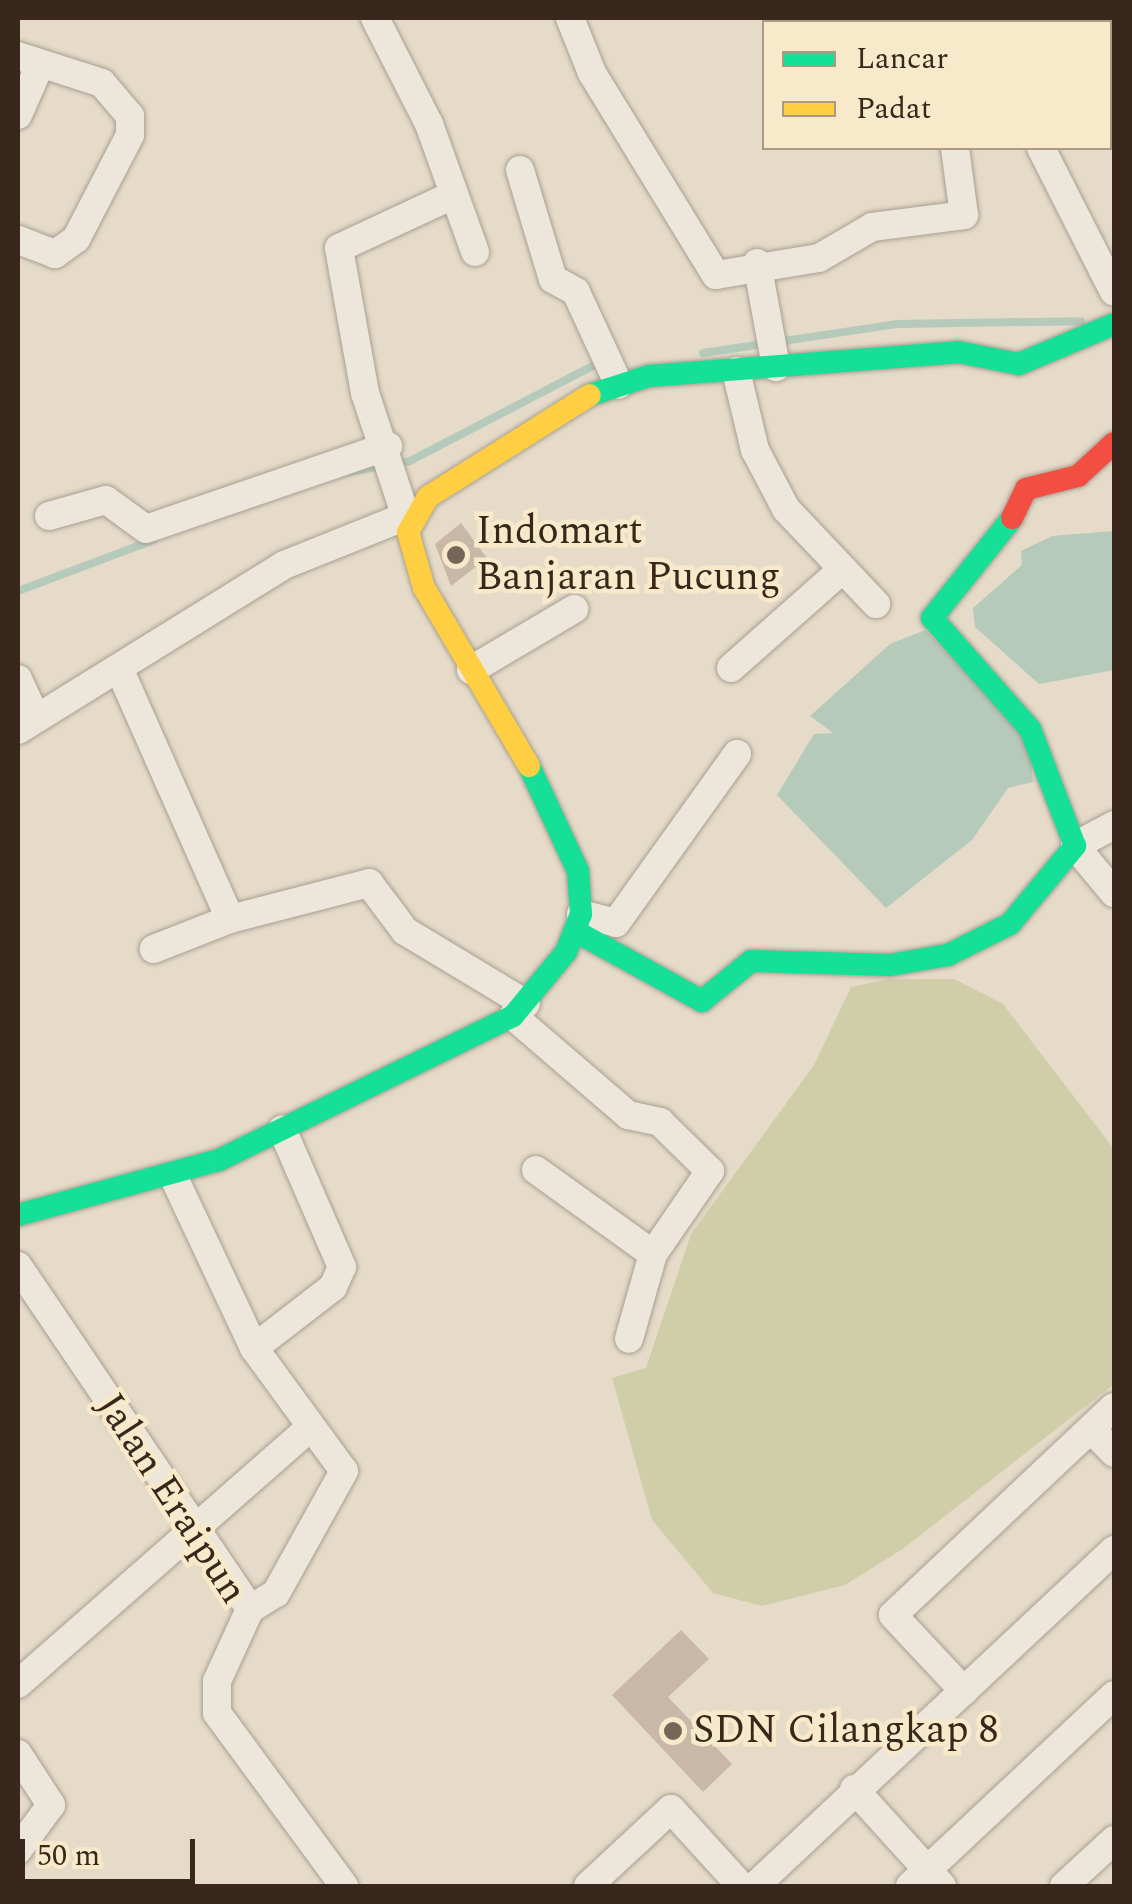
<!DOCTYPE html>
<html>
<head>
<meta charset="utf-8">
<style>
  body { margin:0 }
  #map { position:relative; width:1132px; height:1904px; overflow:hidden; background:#e5dbc8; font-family:Spectral,serif }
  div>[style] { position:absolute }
  .cemetery>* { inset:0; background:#d0cea9 }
  .water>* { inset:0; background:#b5cabb }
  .stream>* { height:8px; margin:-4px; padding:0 4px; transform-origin:4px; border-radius:4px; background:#b5cabb }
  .building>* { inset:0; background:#c9b8a8 }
  .roads { filter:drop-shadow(0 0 2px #a99f92) drop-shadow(0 0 2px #a99f92) }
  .street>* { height:28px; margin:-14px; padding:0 14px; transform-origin:14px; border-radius:14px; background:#ece6db }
  .fast>* { height:22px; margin:-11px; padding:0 11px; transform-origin:11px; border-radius:11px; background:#16e098 }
  .slow>* { height:22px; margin:-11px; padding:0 11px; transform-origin:11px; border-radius:11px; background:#ffcf43 }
  .jam>* { height:22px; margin:-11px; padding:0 11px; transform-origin:11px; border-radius:11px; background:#f24e42 }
  .dots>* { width:28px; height:28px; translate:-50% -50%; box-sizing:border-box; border:5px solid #f8e9cb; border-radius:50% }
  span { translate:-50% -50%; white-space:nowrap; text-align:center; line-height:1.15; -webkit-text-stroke:9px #f8e9cb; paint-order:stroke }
  .poi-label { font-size:40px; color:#38271a }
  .left { translate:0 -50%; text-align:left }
  .street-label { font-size:40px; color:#38271a }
  .frame { position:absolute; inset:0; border:20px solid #38271a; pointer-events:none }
  .legend { position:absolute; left:762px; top:20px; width:350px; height:130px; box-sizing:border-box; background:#f8e9cb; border:2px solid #ab9b84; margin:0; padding:12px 18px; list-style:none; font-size:30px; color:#38271a }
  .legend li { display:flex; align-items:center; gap:20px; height:50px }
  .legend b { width:50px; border:2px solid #ab9b84 }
  .scale { position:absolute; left:20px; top:1839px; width:175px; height:45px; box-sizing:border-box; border:5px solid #38271a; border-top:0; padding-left:12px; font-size:30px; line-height:35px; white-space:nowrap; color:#38271a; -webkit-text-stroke:8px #f8e9cb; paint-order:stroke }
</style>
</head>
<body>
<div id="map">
  <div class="cemetery">
    <i style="clip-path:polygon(889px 979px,954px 979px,1003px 1004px,1114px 1149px,1114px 1384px,904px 1548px,845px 1585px,762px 1606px,713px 1593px,652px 1520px,612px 1378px,646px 1368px,691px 1234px,814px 1065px,851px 987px)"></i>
  </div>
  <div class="water">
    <i style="clip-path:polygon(1114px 531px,1114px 670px,1039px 684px,975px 627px,973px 608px,1022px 565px,1021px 551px,1052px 536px)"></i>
    <i style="clip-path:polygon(925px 630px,1028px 738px,1033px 782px,1008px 788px,972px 840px,886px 908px,777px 795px,814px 734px,833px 733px,810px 716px,890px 644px)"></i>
  </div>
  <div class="stream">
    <i style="left:703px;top:353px;width:197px;rotate:-8.5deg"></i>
    <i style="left:898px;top:324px;width:183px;rotate:-0.9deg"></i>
    <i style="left:344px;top:473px;width:67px;rotate:-10.3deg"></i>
    <i style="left:410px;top:461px;width:219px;rotate:-27.5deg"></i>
    <i style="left:18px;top:591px;width:145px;rotate:-20.6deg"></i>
  </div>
  <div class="building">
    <i style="clip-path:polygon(461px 523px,487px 558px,451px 586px,435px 544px)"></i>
    <i style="clip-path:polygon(681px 1630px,709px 1659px,668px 1697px,732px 1764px,703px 1792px,612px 1695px)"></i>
  </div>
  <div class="roads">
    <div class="street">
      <i style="left:375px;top:18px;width:119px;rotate:63deg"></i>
      <i style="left:429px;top:124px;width:136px;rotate:70.2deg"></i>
      <i style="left:570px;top:18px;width:59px;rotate:68.2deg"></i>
      <i style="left:592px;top:73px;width:237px;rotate:58.5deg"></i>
      <i style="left:716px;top:275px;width:104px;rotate:-9.4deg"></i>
      <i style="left:819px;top:258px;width:61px;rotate:-30.3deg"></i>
      <i style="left:872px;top:227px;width:93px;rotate:-7.4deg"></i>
      <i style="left:964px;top:215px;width:68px;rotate:-97.7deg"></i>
      <i style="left:884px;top:18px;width:4px;rotate:76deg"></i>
      <i style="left:18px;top:56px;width:88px;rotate:17.8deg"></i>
      <i style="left:102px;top:83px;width:43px;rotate:49.7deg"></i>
      <i style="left:130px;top:116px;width:19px;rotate:90deg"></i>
      <i style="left:130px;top:135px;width:117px;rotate:117.4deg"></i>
      <i style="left:76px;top:239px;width:26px;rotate:144deg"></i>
      <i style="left:55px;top:254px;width:40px;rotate:-159deg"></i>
      <i style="left:18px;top:115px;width:55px;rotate:-66.3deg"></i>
      <i style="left:1041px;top:148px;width:161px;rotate:63.1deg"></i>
      <i style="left:520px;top:170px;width:114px;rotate:73.2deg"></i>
      <i style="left:553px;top:279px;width:26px;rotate:29deg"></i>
      <i style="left:576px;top:292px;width:102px;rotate:65.2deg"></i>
      <i style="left:757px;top:263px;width:106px;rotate:79.6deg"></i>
      <i style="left:736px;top:371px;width:81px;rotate:76.5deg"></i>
      <i style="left:755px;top:450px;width:67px;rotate:62.3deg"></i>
      <i style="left:786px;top:509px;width:131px;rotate:46.5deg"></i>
      <i style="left:405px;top:514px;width:127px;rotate:-108.3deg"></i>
      <i style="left:365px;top:393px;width:147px;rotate:-100.2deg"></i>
      <i style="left:339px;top:248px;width:126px;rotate:-24.9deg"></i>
      <i style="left:49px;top:516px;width:59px;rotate:-15.7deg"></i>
      <i style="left:106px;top:500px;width:49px;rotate:35.9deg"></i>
      <i style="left:146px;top:529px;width:256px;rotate:-18.9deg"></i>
      <i style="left:731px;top:668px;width:149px;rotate:-41.5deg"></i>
      <i style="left:471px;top:670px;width:120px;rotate:-30.6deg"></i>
      <i style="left:121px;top:673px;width:269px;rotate:66.1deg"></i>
      <i style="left:230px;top:919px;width:82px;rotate:158.5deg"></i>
      <i style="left:18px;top:679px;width:43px;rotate:65.2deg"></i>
      <i style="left:18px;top:730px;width:313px;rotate:-31.8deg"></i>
      <i style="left:284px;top:565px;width:140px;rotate:-21.8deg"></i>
      <i style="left:1114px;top:825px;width:44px;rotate:151.7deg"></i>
      <i style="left:1075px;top:846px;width:61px;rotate:50.3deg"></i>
      <i style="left:581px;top:914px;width:36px;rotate:14deg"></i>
      <i style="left:616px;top:923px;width:208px;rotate:-54.4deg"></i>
      <i style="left:230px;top:919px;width:144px;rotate:-14.5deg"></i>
      <i style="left:369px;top:883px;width:60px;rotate:53.1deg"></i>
      <i style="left:405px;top:931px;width:141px;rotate:31.1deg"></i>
      <i style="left:513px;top:1016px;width:152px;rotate:40.7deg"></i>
      <i style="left:628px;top:1115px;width:33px;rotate:12deg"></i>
      <i style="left:660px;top:1122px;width:70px;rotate:44.4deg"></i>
      <i style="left:710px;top:1171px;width:101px;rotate:124.5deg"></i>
      <i style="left:653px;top:1254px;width:88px;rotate:105.8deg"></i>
      <i style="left:536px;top:1170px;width:144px;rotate:35.7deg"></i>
      <i style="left:175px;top:1180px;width:186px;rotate:64.8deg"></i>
      <i style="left:254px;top:1348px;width:152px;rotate:53.8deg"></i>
      <i style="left:344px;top:1471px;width:140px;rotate:119.1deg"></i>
      <i style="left:276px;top:1593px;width:31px;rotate:148deg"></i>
      <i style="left:18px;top:1266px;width:414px;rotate:55.9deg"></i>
      <i style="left:250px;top:1609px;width:79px;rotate:114.6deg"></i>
      <i style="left:217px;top:1681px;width:32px;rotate:90deg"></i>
      <i style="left:217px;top:1713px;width:215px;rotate:53.7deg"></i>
      <i style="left:254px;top:1348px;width:100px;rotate:-37.7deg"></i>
      <i style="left:333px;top:1287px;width:22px;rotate:-66deg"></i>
      <i style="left:342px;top:1267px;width:150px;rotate:-113.5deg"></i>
      <i style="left:1091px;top:1429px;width:33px;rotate:46deg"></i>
      <i style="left:18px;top:1684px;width:385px;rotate:-41.3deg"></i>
      <i style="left:964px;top:1691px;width:104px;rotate:-133.1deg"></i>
      <i style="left:893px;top:1615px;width:303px;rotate:-43.3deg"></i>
      <i style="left:18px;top:1754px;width:61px;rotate:57.1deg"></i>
      <i style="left:51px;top:1805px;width:56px;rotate:126.3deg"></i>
      <i style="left:854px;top:1789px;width:131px;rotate:47.8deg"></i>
      <i style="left:588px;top:1886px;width:113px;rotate:-42.9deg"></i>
      <i style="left:671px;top:1809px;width:104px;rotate:47.7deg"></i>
      <i style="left:755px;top:1886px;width:492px;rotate:-43.1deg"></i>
      <i style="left:910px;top:1886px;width:279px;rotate:-43.1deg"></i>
      <i style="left:1064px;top:1886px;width:68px;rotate:-42.6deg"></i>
    </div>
    <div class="fast">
      <i style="left:590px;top:395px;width:62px;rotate:-17.9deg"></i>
      <i style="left:649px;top:376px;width:310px;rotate:-4.4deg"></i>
      <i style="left:958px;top:352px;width:62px;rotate:11.1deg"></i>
      <i style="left:1019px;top:364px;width:103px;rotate:-22.8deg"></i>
      <i style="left:577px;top:932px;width:143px;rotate:28.9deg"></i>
      <i style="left:702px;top:1001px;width:63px;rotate:-39.2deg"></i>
      <i style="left:751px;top:961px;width:139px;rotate:1.6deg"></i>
      <i style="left:890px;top:965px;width:59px;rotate:-9.8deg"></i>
      <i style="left:948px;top:955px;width:69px;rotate:-26.6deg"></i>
      <i style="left:1010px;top:924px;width:102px;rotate:-50.2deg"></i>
      <i style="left:1075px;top:846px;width:125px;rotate:-111deg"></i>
      <i style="left:1030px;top:729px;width:148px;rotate:-131.4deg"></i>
      <i style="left:932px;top:618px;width:128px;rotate:-51.3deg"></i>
      <i style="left:18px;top:1215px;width:208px;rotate:-15.3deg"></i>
      <i style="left:219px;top:1160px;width:327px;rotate:-26.1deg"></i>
      <i style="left:513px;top:1016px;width:83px;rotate:-50.4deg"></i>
      <i style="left:566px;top:952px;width:41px;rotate:-68.5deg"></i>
      <i style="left:581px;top:914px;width:43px;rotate:-94deg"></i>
      <i style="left:578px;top:871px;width:116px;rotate:-115deg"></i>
    </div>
    <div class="slow">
      <i style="left:529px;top:766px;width:207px;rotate:-120.5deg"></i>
      <i style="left:424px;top:588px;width:58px;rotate:-105.9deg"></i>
      <i style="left:408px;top:532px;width:40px;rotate:-60.3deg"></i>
      <i style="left:428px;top:497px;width:191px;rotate:-32.2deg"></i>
    </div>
    <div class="jam">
      <i style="left:1012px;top:518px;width:32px;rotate:-64deg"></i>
      <i style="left:1026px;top:489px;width:54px;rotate:-14deg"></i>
      <i style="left:1078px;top:476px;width:49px;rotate:-42.5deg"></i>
    </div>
  </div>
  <div class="dots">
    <i style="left:456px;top:555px;background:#756657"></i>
    <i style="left:673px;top:1731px;background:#756657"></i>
  </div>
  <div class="poi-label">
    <span class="left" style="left:476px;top:555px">Indomart<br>Banjaran Pucung</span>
    <span class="left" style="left:693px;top:1731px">SDN Cilangkap 8</span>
  </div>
  <div class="street-label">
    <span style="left:171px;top:1499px;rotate:57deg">Jalan Eraipun</span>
  </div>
  <div class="frame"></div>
  <ul class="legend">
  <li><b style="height:12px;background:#16e098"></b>Lancar</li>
  <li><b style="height:12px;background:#ffcf43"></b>Padat</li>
  </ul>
  <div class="scale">50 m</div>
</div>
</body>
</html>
